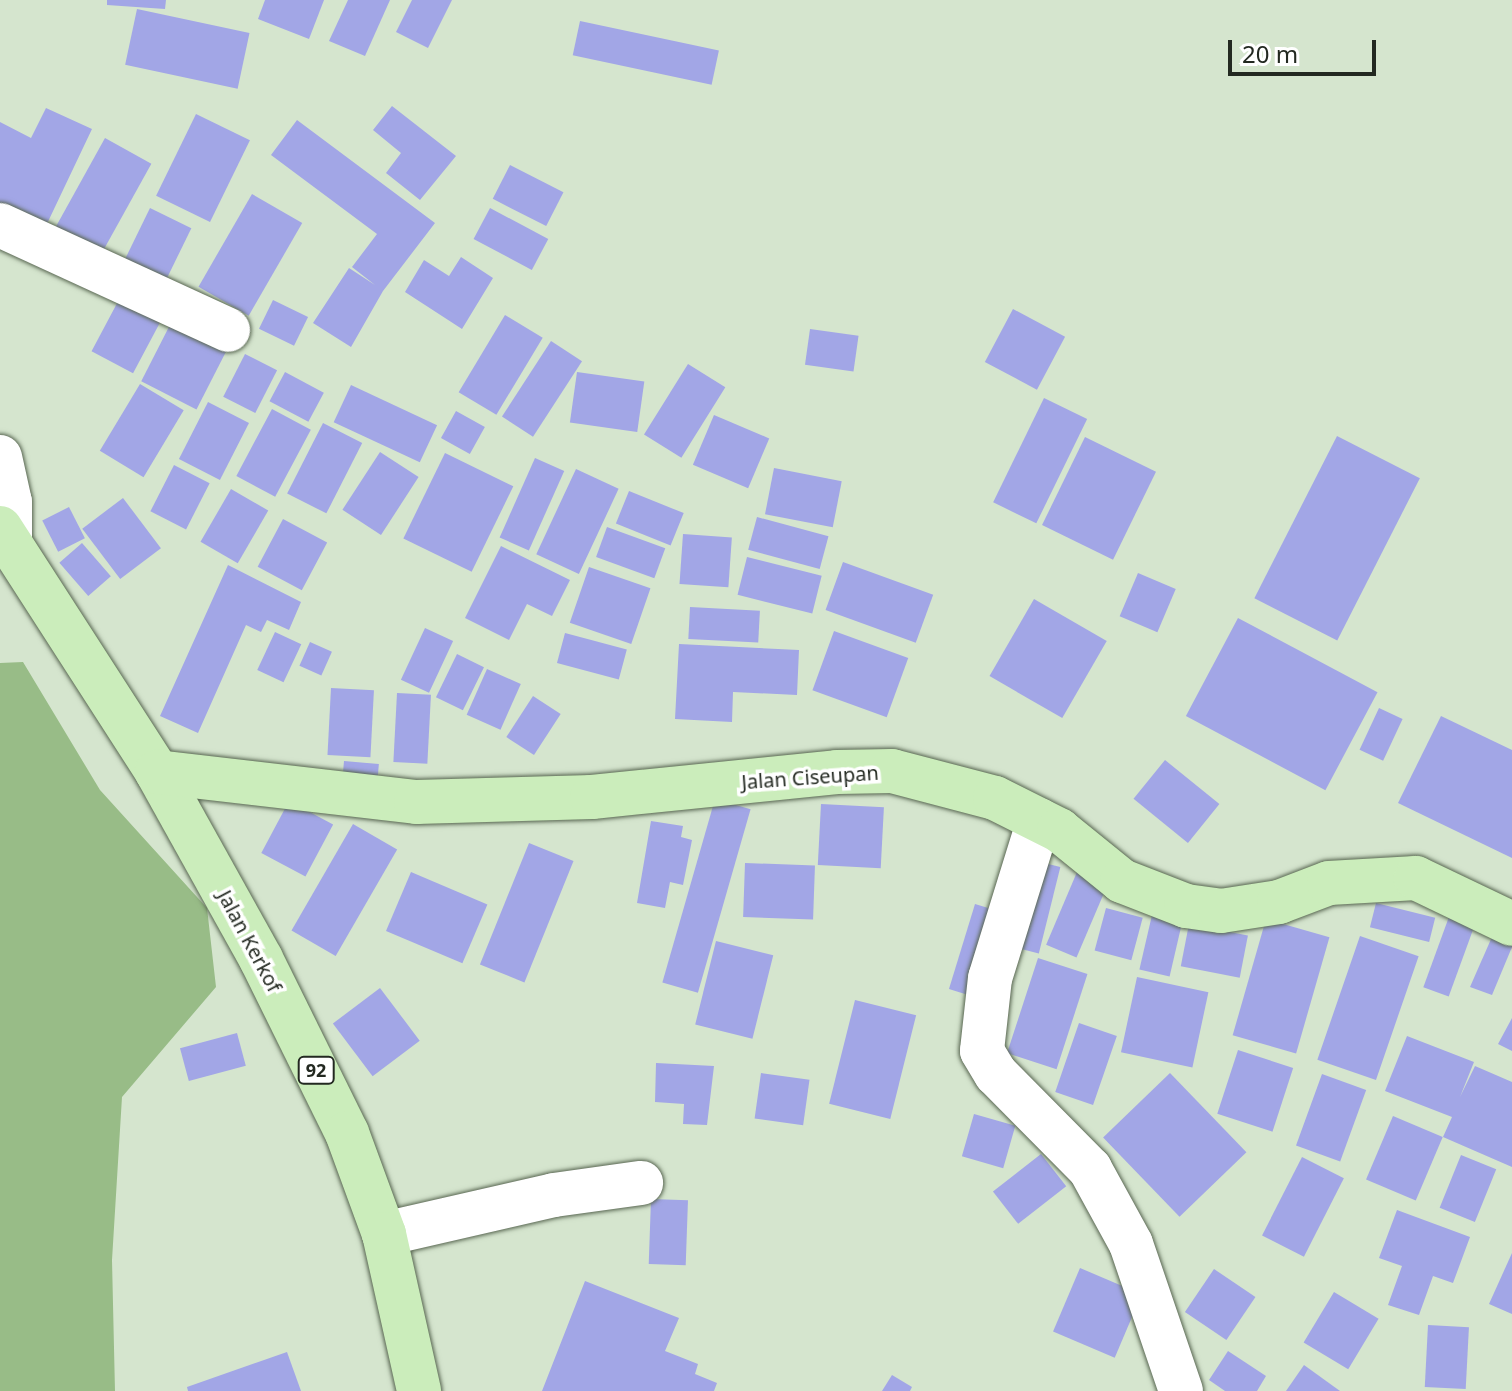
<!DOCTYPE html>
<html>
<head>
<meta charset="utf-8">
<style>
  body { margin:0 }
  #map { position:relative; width:1512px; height:1391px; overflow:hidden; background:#d5e5ce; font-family:"Noto Sans",sans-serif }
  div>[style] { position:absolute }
  .green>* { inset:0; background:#98bc87 }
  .building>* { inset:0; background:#a2a6e6; transform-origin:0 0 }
  .roads { filter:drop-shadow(0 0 2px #596752) drop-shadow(0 0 2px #596752) }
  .minor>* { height:44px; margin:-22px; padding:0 22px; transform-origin:22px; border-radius:22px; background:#fff }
  .major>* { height:44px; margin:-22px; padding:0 22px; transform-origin:22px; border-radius:22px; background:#cbedbb }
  span { translate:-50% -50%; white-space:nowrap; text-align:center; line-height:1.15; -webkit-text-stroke:7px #fff; paint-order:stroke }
  .shield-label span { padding:2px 6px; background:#fff; border:2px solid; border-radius:6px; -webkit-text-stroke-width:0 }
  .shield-label { font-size:18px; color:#232921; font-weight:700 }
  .street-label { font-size:20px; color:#232921 }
  .scale { position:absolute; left:1228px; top:40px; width:148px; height:36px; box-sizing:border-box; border:4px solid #232921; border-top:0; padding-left:10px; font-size:24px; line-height:28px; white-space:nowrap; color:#232921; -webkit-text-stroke:6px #fff; paint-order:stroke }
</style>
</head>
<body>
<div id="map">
  <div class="green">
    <i style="clip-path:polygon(23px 662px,100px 790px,207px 908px,216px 987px,122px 1097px,112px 1260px,115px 1391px,0 1391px,0 663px)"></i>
  </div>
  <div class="building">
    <i style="clip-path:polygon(107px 0,166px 0,165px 9px,107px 5px)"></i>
    <i style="clip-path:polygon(265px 0,324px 0,309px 39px,258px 19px)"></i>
    <i style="clip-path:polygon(348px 0,390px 0,365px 56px,329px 41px)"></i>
    <i style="clip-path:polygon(412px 0,452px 0,428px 48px,396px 32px)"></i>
    <i style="left:137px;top:9px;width:115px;height:57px;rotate:12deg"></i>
    <i style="left:580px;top:21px;width:142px;height:35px;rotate:12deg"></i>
    <i style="clip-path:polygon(392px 106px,456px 156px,420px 200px,386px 173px,401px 153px,373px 130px)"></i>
    <i style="clip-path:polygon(46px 108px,92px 129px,45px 228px,0 204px,0 122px,31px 138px)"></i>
    <i style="left:196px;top:114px;width:60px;height:91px;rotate:26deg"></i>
    <i style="clip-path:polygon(297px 120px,435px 223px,383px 291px,351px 347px,313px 323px,349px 268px,375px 285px,352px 267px,377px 234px,271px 155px)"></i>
    <i style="left:105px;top:138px;width:53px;height:106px;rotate:29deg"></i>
    <i style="left:510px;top:165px;width:60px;height:38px;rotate:27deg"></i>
    <i style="left:252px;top:194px;width:58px;height:107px;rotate:30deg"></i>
    <i style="left:150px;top:208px;width:46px;height:61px;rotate:26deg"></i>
    <i style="left:490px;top:208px;width:66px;height:35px;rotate:28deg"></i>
    <i style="clip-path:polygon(461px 257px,493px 278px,462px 329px,405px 292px,424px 260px,449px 276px)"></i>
    <i style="left:123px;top:292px;width:47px;height:67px;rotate:28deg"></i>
    <i style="left:273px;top:300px;width:39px;height:32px;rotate:26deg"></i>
    <i style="left:1013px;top:309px;width:59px;height:60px;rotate:28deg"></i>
    <i style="left:505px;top:315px;width:44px;height:90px;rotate:31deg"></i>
    <i style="left:173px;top:319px;width:62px;height:70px;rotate:27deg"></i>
    <i style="left:810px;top:329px;width:49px;height:36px;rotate:8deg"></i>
    <i style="left:551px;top:341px;width:37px;height:90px;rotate:33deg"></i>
    <i style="left:245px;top:354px;width:36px;height:48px;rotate:27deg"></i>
    <i style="left:688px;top:364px;width:44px;height:83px;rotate:32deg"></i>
    <i style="left:285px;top:372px;width:44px;height:33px;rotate:28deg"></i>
    <i style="left:577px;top:372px;width:68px;height:51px;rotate:8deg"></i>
    <i style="left:140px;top:384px;width:51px;height:78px;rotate:31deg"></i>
    <i style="left:351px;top:385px;width:95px;height:41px;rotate:25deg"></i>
    <i style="left:1044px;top:398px;width:48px;height:116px;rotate:26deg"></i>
    <i style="left:208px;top:402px;width:46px;height:64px;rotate:27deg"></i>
    <i style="left:272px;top:409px;width:44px;height:76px;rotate:28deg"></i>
    <i style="left:456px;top:411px;width:33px;height:31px;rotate:29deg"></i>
    <i style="left:714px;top:415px;width:60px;height:54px;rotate:23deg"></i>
    <i style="left:323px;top:423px;width:44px;height:79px;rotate:27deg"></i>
    <i style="left:1337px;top:436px;width:93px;height:182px;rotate:27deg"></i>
    <i style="left:1085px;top:437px;width:79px;height:98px;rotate:26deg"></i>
    <i style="left:380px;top:452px;width:46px;height:69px;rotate:33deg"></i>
    <i style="left:445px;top:453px;width:76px;height:95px;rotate:26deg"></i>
    <i style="left:535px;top:458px;width:32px;height:87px;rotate:24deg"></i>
    <i style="left:174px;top:465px;width:40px;height:52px;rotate:27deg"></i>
    <i style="left:774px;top:468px;width:69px;height:47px;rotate:11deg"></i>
    <i style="left:576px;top:469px;width:47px;height:94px;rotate:25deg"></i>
    <i style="left:231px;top:489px;width:43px;height:61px;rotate:30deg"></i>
    <i style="left:629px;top:491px;width:59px;height:35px;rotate:22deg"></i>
    <i style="left:123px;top:498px;width:63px;height:51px;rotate:53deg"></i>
    <i style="left:69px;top:507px;width:35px;height:30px;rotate:63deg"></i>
    <i style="left:757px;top:517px;width:74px;height:34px;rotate:15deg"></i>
    <i style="left:283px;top:519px;width:50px;height:54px;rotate:28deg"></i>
    <i style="left:607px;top:527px;width:62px;height:32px;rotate:20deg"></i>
    <i style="left:683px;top:534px;width:49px;height:50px;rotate:4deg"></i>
    <i style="left:82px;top:543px;width:44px;height:30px;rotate:49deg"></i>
    <i style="clip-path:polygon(501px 546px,570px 580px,552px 616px,527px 604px,509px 640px,465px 618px)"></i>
    <i style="left:747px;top:557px;width:77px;height:39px;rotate:14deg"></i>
    <i style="left:843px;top:562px;width:96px;height:51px;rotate:20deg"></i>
    <i style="clip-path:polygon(228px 565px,301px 602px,289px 630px,267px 620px,261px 632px,246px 625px,198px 733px,160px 716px)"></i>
    <i style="left:589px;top:567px;width:65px;height:59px;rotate:19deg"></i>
    <i style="left:1138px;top:573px;width:41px;height:47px;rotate:23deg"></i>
    <i style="left:1034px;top:599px;width:84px;height:89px;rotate:30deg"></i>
    <i style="left:690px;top:607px;width:70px;height:32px;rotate:3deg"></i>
    <i style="left:1238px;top:618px;width:158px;height:111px;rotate:28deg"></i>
    <i style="left:425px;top:628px;width:31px;height:57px;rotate:25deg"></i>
    <i style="left:834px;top:631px;width:79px;height:63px;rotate:20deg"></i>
    <i style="left:275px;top:632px;width:29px;height:42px;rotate:25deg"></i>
    <i style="left:565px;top:633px;width:64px;height:31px;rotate:15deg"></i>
    <i style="left:310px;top:642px;width:24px;height:26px;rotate:24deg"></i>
    <i style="clip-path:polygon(679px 644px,799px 650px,797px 695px,733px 692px,732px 722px,675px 719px)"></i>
    <i style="left:457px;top:654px;width:30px;height:48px;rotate:26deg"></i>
    <i style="left:487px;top:669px;width:37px;height:50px;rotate:24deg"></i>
    <i style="left:331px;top:688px;width:43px;height:67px;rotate:3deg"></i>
    <i style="left:397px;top:693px;width:34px;height:69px;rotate:3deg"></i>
    <i style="left:533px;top:696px;width:33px;height:49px;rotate:33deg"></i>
    <i style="left:1379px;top:708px;width:26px;height:46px;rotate:25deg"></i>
    <i style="clip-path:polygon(1441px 716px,1512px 750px,1512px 858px,1398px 803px)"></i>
    <i style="left:1165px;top:760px;width:70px;height:50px;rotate:39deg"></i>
    <i style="left:344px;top:761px;width:35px;height:24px;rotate:5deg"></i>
    <i style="left:715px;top:799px;width:37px;height:191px;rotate:16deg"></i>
    <i style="left:289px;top:801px;width:50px;height:59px;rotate:28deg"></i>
    <i style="left:821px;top:804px;width:63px;height:61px;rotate:3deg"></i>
    <i style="clip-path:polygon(651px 821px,683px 826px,681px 837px,692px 840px,683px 885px,670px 882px,665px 908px,637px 903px)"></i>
    <i style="left:353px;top:824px;width:51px;height:123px;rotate:30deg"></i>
    <i style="left:529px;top:843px;width:48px;height:131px;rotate:22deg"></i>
    <i style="left:1040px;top:862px;width:21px;height:89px;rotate:14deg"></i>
    <i style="left:745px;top:863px;width:70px;height:54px;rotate:2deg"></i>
    <i style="left:411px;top:872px;width:83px;height:64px;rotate:23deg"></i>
    <i style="left:1077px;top:872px;width:33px;height:79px;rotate:23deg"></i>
    <i style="left:1376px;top:903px;width:61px;height:25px;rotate:14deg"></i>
    <i style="left:975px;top:904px;width:31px;height:89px;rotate:17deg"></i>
    <i style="left:1106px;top:908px;width:38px;height:44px;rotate:15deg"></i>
    <i style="left:1450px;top:914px;width:27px;height:78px;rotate:20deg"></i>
    <i style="left:1152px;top:915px;width:31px;height:56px;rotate:13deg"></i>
    <i style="left:1266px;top:919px;width:66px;height:121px;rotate:16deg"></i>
    <i style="left:1189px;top:924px;width:60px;height:43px;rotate:11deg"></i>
    <i style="clip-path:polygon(1495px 930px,1512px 937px,1512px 947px,1492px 995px,1470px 987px)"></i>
    <i style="left:1360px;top:936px;width:62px;height:131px;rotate:19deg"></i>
    <i style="left:716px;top:941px;width:59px;height:86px;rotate:14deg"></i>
    <i style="left:1038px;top:958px;width:52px;height:100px;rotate:18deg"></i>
    <i style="left:1137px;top:977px;width:73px;height:77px;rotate:12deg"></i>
    <i style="left:380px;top:988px;width:66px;height:59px;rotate:53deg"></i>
    <i style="left:855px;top:1000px;width:63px;height:107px;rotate:14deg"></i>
    <i style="clip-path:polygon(1512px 1018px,1512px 1051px,1498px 1044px)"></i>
    <i style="left:1079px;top:1023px;width:40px;height:73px;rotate:19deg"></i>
    <i style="left:237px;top:1033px;width:34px;height:59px;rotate:75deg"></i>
    <i style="clip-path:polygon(1407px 1036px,1474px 1062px,1460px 1097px,1475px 1066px,1512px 1082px,1512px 1167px,1443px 1137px,1452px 1117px,1385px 1091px)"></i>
    <i style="left:1238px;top:1050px;width:58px;height:67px;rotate:18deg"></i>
    <i style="clip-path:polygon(656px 1063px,714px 1066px,707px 1125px,683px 1124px,684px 1104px,655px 1102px)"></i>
    <i style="left:761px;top:1073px;width:49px;height:46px;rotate:8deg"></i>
    <i style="left:1170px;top:1073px;width:110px;height:93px;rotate:46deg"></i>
    <i style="left:1322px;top:1074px;width:47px;height:76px;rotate:20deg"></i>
    <i style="left:974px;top:1114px;width:43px;height:44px;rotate:16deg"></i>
    <i style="left:1393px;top:1116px;width:54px;height:69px;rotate:23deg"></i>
    <i style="left:1041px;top:1154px;width:41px;height:61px;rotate:52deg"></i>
    <i style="left:1461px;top:1155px;width:38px;height:57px;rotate:22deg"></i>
    <i style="left:1302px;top:1157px;width:47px;height:88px;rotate:27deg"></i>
    <i style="left:651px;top:1199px;width:37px;height:65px;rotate:2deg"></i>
    <i style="clip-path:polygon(1397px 1210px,1470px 1237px,1453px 1283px,1433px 1276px,1419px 1315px,1388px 1305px,1402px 1266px,1379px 1258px)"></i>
    <i style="clip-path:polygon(1512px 1253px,1512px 1314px,1489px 1304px)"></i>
    <i style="left:1080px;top:1268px;width:67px;height:69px;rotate:23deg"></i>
    <i style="left:1214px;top:1269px;width:50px;height:52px;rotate:34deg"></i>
    <i style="clip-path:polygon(585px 1281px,679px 1318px,665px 1351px,698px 1364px,695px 1374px,717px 1383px,714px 1391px,542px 1391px)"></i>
    <i style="left:1334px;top:1292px;width:52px;height:59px;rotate:31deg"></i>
    <i style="left:1428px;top:1325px;width:41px;height:62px;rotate:3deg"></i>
    <i style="clip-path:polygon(1228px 1351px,1266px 1376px,1257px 1391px,1225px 1391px,1209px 1380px)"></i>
    <i style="clip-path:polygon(287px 1352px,301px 1391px,188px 1391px,187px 1387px)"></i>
    <i style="clip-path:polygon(1304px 1365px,1340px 1391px,1286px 1391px)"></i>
    <i style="clip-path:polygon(892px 1375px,912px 1387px,910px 1391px,882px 1391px)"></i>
  </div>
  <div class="roads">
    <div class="minor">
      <i style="left:0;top:225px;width:251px;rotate:24.7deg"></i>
      <i style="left:0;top:457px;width:46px;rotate:77.5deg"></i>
      <i style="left:10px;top:502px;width:35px;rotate:90deg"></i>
      <i style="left:1039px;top:820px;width:165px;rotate:107.2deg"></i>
      <i style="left:990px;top:978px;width:73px;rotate:96.3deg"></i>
      <i style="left:982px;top:1051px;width:27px;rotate:59deg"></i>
      <i style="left:996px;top:1074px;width:134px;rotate:45.3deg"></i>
      <i style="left:1090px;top:1169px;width:85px;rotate:61.3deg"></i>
      <i style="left:1131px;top:1244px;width:155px;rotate:71.2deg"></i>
      <i style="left:384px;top:1234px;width:174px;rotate:-12.9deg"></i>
      <i style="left:554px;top:1195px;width:88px;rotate:-7.9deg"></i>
    </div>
    <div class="major">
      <i style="left:0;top:528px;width:290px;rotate:57.2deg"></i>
      <i style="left:157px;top:772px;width:214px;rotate:60.9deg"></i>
      <i style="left:261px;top:959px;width:194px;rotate:63.7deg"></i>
      <i style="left:347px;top:1133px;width:108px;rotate:69.9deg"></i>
      <i style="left:384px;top:1234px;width:161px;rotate:77.4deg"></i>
      <i style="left:157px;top:772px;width:261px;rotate:6.6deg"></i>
      <i style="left:416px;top:802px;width:176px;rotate:-1.6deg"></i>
      <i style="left:592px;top:797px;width:246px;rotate:-5.8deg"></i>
      <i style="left:837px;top:772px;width:55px;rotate:-1deg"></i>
      <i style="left:892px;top:771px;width:106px;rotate:14.7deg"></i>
      <i style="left:995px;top:798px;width:72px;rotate:26.6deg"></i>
      <i style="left:1059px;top:830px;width:81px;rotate:39deg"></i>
      <i style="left:1122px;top:881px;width:69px;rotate:21.3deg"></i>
      <i style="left:1186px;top:906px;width:35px;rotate:8deg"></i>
      <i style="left:1221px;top:911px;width:59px;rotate:-8.8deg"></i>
      <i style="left:1279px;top:902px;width:53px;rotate:-20.8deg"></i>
      <i style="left:1329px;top:883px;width:87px;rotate:-3.3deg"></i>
      <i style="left:1416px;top:878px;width:106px;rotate:25.6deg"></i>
    </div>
  </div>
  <div class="shield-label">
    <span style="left:316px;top:1070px">92</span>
  </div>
  <div class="street-label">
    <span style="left:810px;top:777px;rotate:-4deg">Jalan Ciseupan</span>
    <span style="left:250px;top:941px;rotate:62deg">Jalan Kerkof</span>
  </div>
  <div class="scale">20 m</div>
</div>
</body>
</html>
